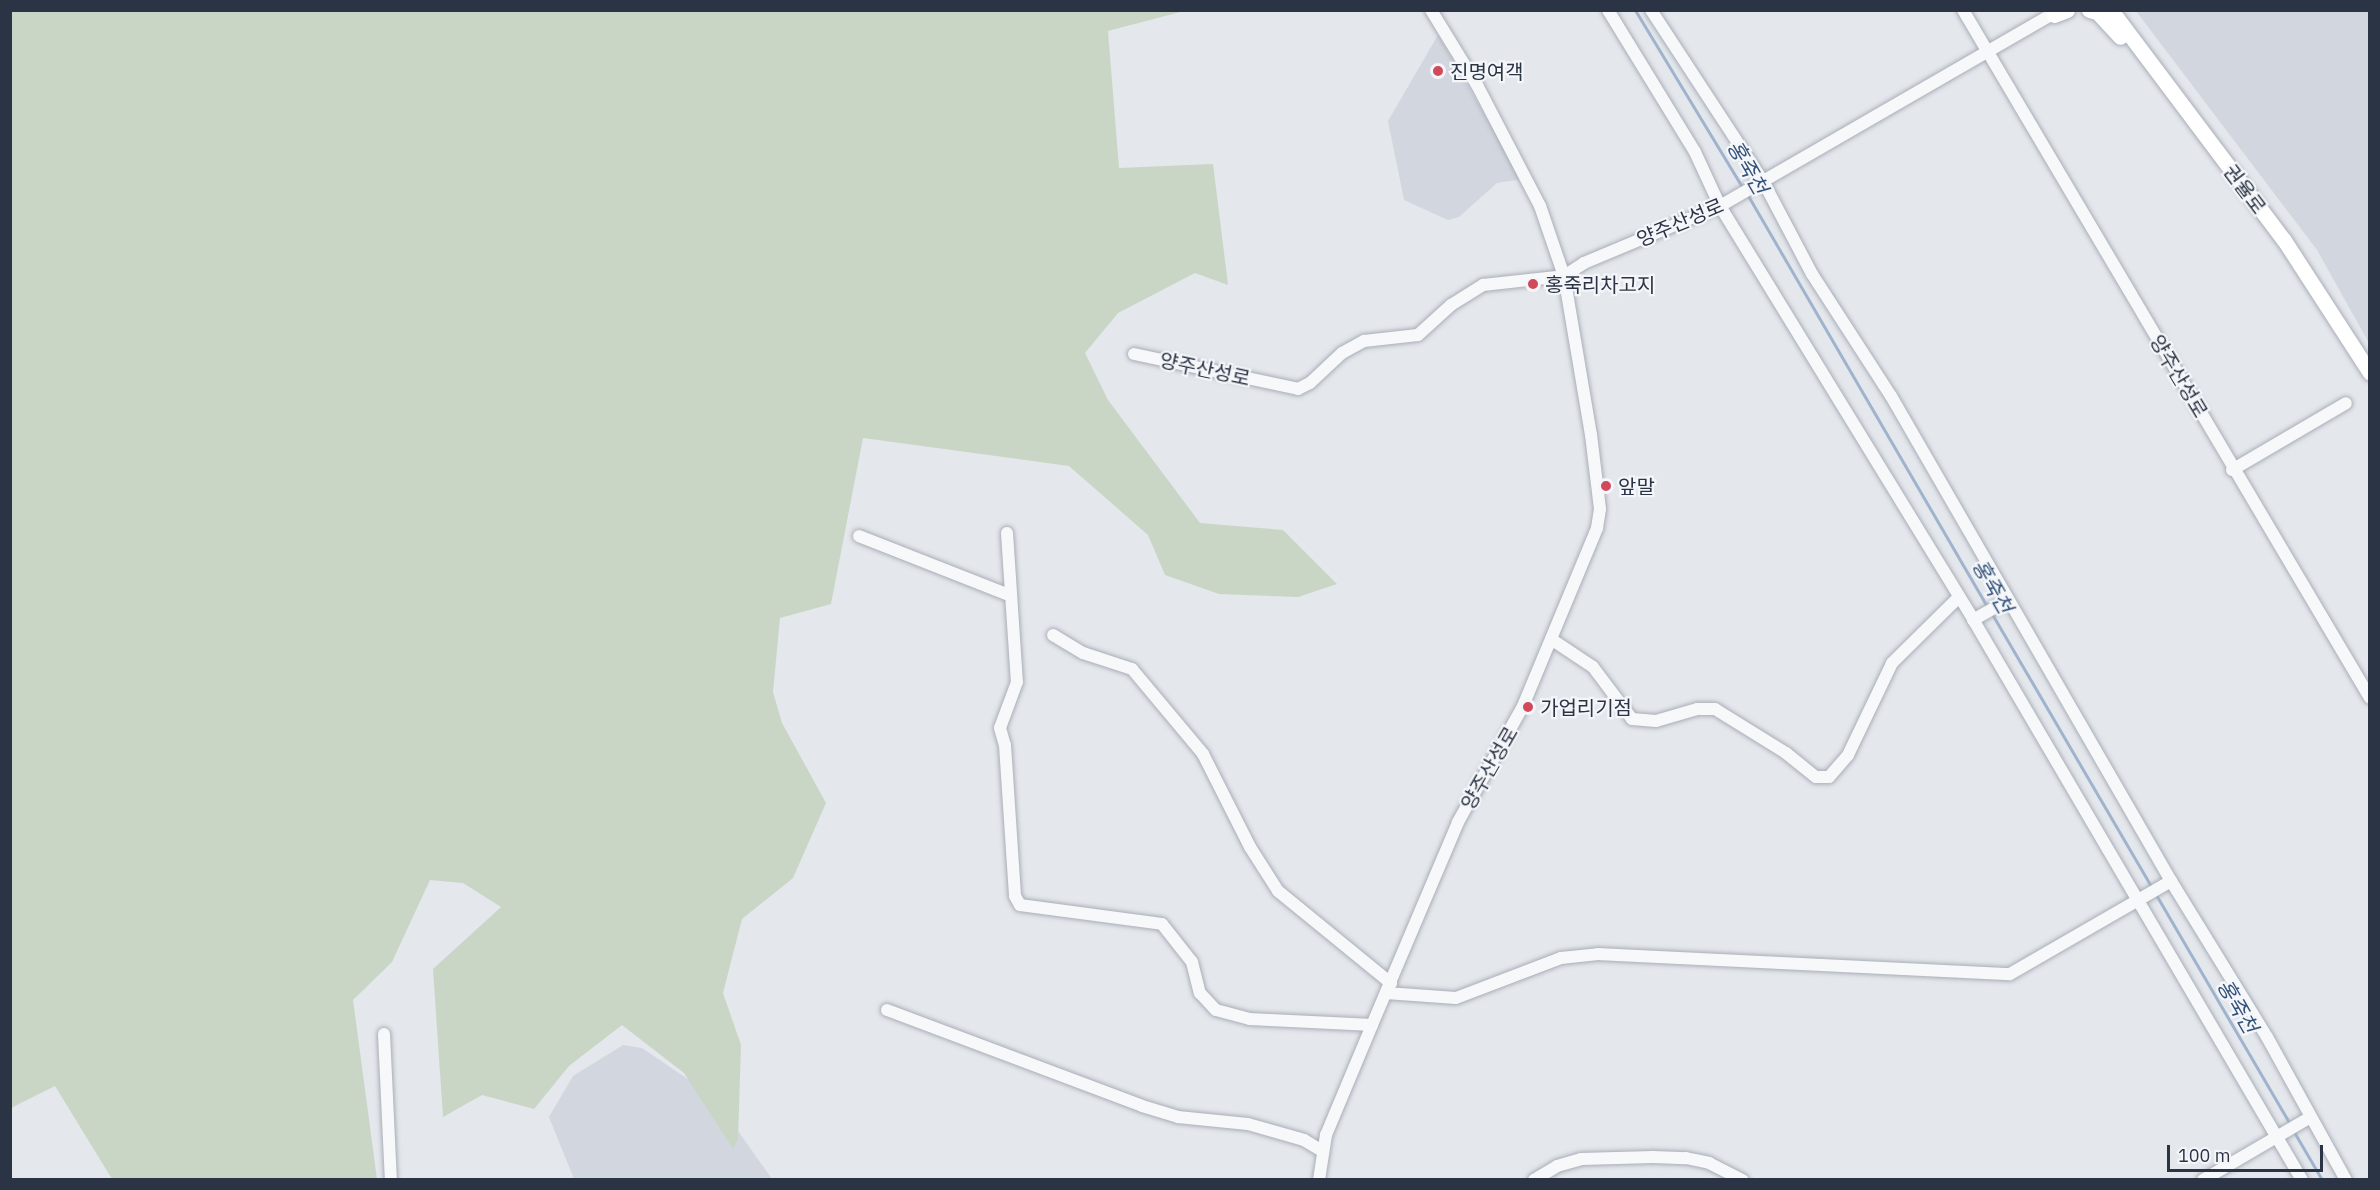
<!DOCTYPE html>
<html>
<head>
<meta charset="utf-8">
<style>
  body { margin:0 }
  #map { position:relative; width:2380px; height:1190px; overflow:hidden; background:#e4e7ec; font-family:"IBM Plex Sans","Noto Sans KR",sans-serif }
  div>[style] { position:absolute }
  .built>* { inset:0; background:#d2d6de }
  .green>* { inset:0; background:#c9d6c5 }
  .stream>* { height:3px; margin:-1.5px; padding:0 1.5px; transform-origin:1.5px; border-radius:1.5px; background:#9fb4cc }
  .roads { filter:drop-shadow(0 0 2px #a9aeb7) drop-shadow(0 0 2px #a9aeb7) }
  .minor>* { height:12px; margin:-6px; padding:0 6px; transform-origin:6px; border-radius:6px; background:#f7f8fa }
  .major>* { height:15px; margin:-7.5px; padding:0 7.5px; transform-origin:7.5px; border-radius:7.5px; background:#fff }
  .dots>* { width:16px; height:16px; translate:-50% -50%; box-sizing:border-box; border:3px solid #f4f6f9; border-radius:50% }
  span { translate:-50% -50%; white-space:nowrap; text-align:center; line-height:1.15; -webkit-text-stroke:4.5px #f4f6f9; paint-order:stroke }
  .poi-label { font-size:20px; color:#2b3445 }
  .left { translate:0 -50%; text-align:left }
  .street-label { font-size:20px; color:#2b3445 }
  .water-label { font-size:21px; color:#34527a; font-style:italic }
  .frame { position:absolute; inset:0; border:12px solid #2b3445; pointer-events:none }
  .scale { position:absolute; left:2167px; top:1145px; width:156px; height:27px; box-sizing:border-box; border:3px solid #2b3445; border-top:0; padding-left:8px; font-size:18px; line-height:21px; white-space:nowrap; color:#2b3445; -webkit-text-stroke:4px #f4f6f9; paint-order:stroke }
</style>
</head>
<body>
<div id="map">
  <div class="built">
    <i style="clip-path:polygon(2136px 11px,2369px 11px,2369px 343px,2317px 250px)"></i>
    <i style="clip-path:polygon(1438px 35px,1522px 179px,1497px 183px,1459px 217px,1448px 220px,1404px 200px,1388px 121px)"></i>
    <i style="clip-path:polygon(623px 1045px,642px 1048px,714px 1097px,772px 1179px,574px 1179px,549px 1117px,573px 1076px)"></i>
  </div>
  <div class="green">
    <i style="clip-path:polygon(11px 10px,1184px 11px,1108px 31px,1119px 168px,1213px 164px,1228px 285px,1195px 273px,1118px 313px,1085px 353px,1108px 400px,1200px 523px,1283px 530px,1337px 584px,1298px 597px,1219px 594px,1165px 575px,1148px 535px,1069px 466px,863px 438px,831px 604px,780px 618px,773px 692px,782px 723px,826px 803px,793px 878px,742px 919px,723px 993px,741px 1045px,738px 1139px,733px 1149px,684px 1073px,622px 1025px,569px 1066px,534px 1109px,482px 1095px,443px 1117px,433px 969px,501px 907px,463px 883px,430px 880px,392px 962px,353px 1000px,377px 1179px,112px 1179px,55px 1086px,11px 1108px)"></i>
  </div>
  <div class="stream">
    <i style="left:1635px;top:10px;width:208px;rotate:58.8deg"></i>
    <i style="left:1747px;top:194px;width:479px;rotate:59.8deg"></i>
    <i style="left:1992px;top:614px;width:317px;rotate:59.7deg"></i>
    <i style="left:2155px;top:893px;width:270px;rotate:59.7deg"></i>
    <i style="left:2294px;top:1132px;width:56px;rotate:59.7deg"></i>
  </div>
  <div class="roads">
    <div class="minor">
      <i style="left:1608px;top:10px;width:167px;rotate:58.5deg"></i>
      <i style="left:1695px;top:152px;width:60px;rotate:65.2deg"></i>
      <i style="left:1720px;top:206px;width:487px;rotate:58.5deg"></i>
      <i style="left:1974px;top:621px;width:648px;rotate:59.6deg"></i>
      <i style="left:1651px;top:10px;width:207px;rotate:56.8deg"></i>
      <i style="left:1764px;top:183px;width:103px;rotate:62.2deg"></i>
      <i style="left:1812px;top:274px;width:145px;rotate:57.1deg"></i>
      <i style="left:1891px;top:396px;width:560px;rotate:60deg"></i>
      <i style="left:2171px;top:881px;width:183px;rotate:58.4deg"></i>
      <i style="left:2267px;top:1037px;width:163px;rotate:61.1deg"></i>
      <i style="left:1963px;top:10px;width:799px;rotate:59.39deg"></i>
      <i style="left:1134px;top:354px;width:168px;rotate:12deg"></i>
      <i style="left:1298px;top:389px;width:13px;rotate:-27deg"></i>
      <i style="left:1310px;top:383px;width:44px;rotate:-43.2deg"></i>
      <i style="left:1342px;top:353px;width:25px;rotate:-29deg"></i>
      <i style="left:1364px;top:341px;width:54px;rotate:-6.3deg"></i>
      <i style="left:1418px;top:335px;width:45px;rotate:-42.3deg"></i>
      <i style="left:1451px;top:305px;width:38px;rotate:-32deg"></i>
      <i style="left:1483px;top:285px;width:81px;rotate:-6.3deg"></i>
      <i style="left:1564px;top:276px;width:24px;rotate:-33deg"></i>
      <i style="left:1584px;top:263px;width:147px;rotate:-22.7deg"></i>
      <i style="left:1720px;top:206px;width:392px;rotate:-30deg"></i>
      <i style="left:2232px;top:470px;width:132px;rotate:-30.4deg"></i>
      <i style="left:1007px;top:533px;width:149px;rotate:86.2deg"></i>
      <i style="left:1017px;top:682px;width:49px;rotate:110.3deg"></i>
      <i style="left:1000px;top:728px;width:18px;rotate:74deg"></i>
      <i style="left:1005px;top:745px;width:151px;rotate:86.2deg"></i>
      <i style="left:1015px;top:896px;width:10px;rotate:61deg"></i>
      <i style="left:1020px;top:905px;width:143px;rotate:7.6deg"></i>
      <i style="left:1162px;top:924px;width:48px;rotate:51.7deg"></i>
      <i style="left:1192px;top:962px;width:32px;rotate:76deg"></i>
      <i style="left:1200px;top:993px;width:23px;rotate:47deg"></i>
      <i style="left:1216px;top:1010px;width:35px;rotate:15deg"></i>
      <i style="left:1250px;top:1019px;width:122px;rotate:2.8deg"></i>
      <i style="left:859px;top:536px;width:163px;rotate:21.5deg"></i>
      <i style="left:1973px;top:620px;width:40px;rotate:-29.7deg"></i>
      <i style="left:1053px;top:635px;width:35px;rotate:31deg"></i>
      <i style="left:1083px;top:653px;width:52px;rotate:18.1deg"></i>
      <i style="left:1132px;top:669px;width:111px;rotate:50.1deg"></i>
      <i style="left:1203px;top:754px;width:104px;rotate:63.2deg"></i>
      <i style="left:1250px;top:847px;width:52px;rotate:57.5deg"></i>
      <i style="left:1278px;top:891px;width:146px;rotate:39.2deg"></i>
      <i style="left:1551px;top:639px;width:50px;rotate:33.7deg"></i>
      <i style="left:1593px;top:667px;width:65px;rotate:53.1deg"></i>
      <i style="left:1632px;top:719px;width:24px;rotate:5deg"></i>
      <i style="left:1656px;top:721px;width:43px;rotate:-16.3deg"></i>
      <i style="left:1697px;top:709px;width:18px"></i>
      <i style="left:1715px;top:709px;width:84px;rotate:31.8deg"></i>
      <i style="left:1786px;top:753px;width:38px;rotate:39deg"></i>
      <i style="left:1816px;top:777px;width:13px"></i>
      <i style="left:1829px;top:777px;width:29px;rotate:-49deg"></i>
      <i style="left:1848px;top:755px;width:102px;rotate:-64.4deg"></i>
      <i style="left:1892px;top:663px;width:94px;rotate:-44.6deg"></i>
      <i style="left:1386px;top:993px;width:70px;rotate:4.1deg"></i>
      <i style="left:1456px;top:998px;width:112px;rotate:-20.9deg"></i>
      <i style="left:1561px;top:958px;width:37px;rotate:-6deg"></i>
      <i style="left:1598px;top:954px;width:412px;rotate:2.8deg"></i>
      <i style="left:2010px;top:974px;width:186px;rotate:-30deg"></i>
      <i style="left:887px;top:1010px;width:272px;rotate:20.6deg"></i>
      <i style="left:1142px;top:1106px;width:38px;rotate:17deg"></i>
      <i style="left:1178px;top:1117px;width:70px;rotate:5.7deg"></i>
      <i style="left:1248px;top:1124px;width:58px;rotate:15.9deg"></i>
      <i style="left:1304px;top:1140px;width:21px;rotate:31deg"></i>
      <i style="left:384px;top:1034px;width:146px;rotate:87.3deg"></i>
      <i style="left:1319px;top:1180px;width:46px;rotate:-81.2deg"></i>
      <i style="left:1326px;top:1135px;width:119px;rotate:-67.3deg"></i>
      <i style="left:1372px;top:1025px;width:220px;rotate:-67deg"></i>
      <i style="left:1458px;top:822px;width:133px;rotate:-60.7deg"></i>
      <i style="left:1523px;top:706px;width:193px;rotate:-67.4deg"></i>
      <i style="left:1597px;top:528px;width:19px;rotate:-81deg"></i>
      <i style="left:1600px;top:509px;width:75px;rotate:-96.9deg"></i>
      <i style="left:1591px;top:435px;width:161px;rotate:-99.6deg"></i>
      <i style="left:1564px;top:276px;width:74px;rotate:-108.9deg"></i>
      <i style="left:1540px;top:206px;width:136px;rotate:-117.5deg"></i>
      <i style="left:1477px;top:85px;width:88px;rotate:-121.5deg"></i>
      <i style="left:1534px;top:1180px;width:27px;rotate:-31deg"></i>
      <i style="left:1557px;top:1166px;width:25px;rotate:-16deg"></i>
      <i style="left:1581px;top:1159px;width:72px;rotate:-1.6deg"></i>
      <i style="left:1653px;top:1157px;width:33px;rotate:2deg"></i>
      <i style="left:1686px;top:1158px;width:24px;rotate:12deg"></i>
      <i style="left:1709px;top:1163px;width:38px;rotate:27deg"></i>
      <i style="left:2203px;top:1180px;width:123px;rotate:-30.3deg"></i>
    </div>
    <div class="major">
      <i style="left:2089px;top:10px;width:8px;rotate:14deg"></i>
      <i style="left:2097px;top:12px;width:34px;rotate:47deg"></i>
      <i style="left:2111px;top:10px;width:288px;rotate:53.1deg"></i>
      <i style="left:2284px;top:240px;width:158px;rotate:57.1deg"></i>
      <i style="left:2054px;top:15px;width:14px;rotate:-21deg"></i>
    </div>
  </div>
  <div class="dots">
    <i style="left:1438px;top:71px;background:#d1495b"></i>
    <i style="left:1533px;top:284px;background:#d1495b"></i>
    <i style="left:1606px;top:486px;background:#d1495b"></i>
    <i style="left:1528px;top:707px;background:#d1495b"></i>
  </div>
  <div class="poi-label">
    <span class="left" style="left:1450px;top:71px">진명여객</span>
    <span class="left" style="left:1545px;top:284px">홍죽리차고지</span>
    <span class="left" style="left:1618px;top:486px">앞말</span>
    <span class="left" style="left:1540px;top:707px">가업리기점</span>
  </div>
  <div class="street-label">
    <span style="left:2245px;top:189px;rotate:53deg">권율로</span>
    <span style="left:1680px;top:222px;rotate:-23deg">양주산성로</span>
    <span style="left:1205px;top:369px;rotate:12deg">양주산성로</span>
    <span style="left:2179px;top:376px;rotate:59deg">양주산성로</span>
    <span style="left:1489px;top:768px;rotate:-60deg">양주산성로</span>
  </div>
  <div class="water-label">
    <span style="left:1748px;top:167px;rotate:60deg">홍죽천</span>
    <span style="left:1993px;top:586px;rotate:60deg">홍죽천</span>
    <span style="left:2238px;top:1006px;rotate:60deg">홍죽천</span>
  </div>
  <div class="frame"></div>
  <div class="scale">100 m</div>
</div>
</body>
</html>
